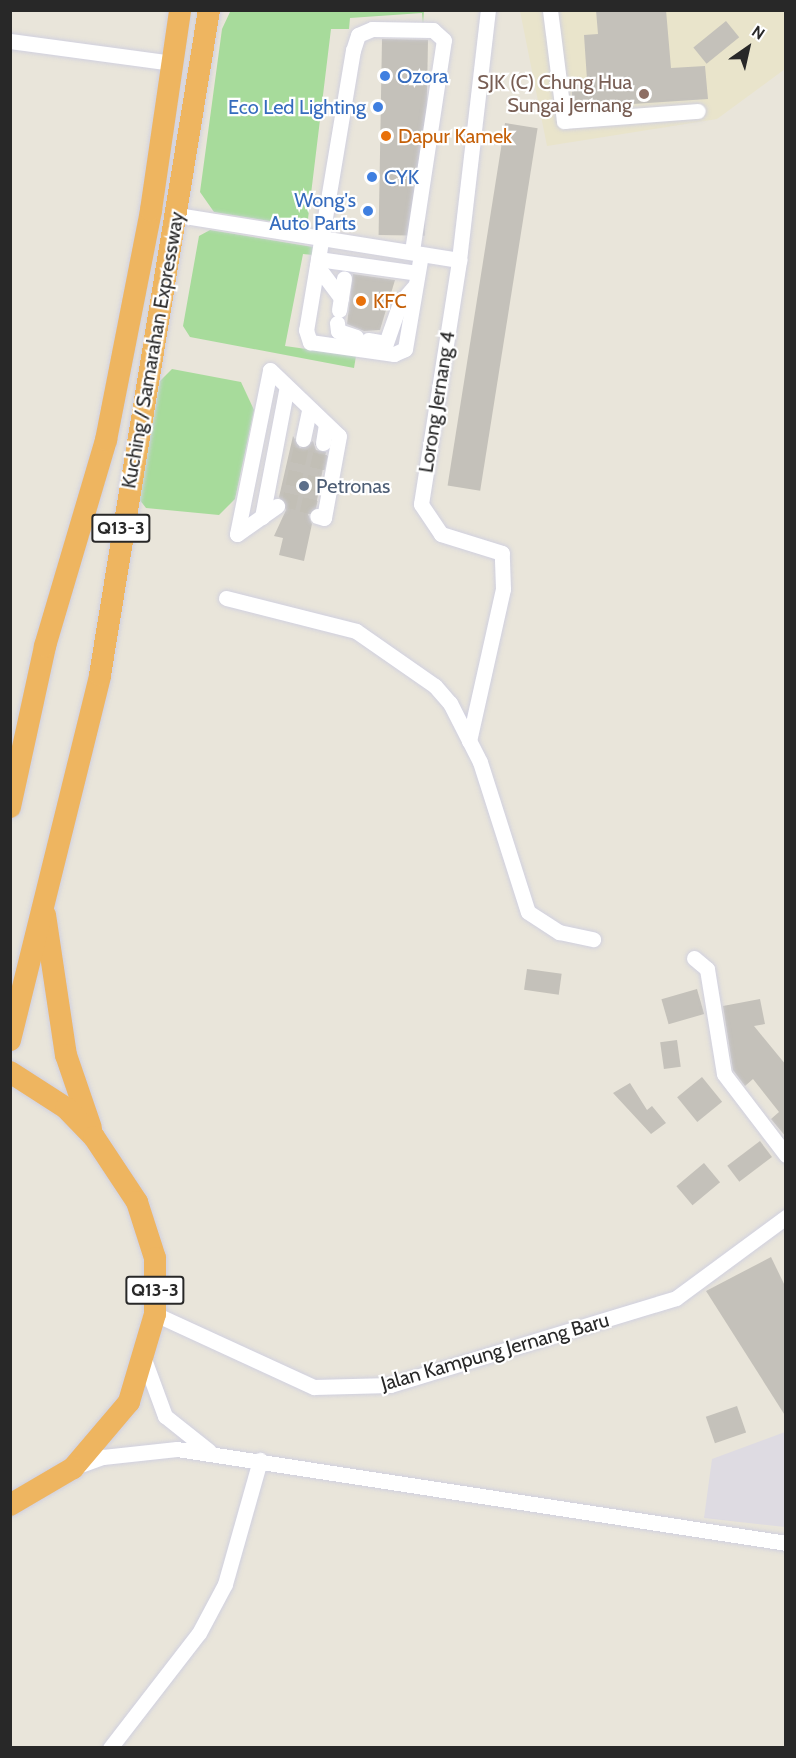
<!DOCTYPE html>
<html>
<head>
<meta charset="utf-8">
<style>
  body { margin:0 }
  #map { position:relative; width:796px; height:1758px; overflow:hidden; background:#e9e5da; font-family:Cabin,sans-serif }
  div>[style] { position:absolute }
  .industrial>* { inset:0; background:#dedbe2 }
  .education>* { inset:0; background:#e9e4cb }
  .green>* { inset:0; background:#a7db9b }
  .building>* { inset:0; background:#c4c1ba; transform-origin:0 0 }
  .minor-tunnel>* { height:15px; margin-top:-7.5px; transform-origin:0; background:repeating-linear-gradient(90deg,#c2bfb6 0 15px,transparent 0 23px) }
  .roads { filter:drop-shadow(0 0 2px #d0d0df) drop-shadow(0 0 2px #d0d0df) }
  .minor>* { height:15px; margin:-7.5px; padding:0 7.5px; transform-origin:7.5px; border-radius:7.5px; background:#fff }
  .highway>* { height:22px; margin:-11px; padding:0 11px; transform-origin:11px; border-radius:11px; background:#eeb560 }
  .dots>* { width:16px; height:16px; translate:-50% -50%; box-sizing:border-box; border:3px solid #fff; border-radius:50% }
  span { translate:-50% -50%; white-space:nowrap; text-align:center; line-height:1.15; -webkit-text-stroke:4.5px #fff; paint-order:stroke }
  .shield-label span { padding:2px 4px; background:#fff; border:2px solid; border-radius:4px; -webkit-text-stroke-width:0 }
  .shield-label { font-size:18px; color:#282828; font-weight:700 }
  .shop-label { font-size:20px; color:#366cbe }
  .left { translate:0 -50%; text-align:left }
  .right { translate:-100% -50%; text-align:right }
  .education-label { font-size:20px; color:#785e54 }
  .food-label { font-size:20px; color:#c56008 }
  .street-label { font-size:20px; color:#282828 }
  .service-label { font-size:20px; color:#4e5e75 }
  .frame { position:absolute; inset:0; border:12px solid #282828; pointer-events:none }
  .north { position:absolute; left:718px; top:18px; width:60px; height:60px; -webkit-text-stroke:4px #fff; paint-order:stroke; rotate:34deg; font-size:16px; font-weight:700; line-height:24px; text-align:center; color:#282828 }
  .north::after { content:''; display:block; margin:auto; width:21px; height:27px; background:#282828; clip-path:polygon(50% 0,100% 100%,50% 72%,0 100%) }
</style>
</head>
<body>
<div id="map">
  <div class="industrial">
    <i style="clip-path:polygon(785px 1432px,785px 1527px,704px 1518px,712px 1459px)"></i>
  </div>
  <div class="education">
    <i style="clip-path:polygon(520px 11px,785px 11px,785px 69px,717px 119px,547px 146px)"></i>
  </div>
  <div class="green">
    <i style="clip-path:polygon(424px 11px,423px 24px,422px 13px,350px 18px,349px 29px,331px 29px,307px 227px,214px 212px,200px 192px,222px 29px,230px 12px)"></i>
    <i style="clip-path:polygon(210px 230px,313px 247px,313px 255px,303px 254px,285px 346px,356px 356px,354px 368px,190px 337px,183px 326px,199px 236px)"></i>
    <i style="clip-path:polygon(172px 369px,241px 382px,254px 410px,235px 499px,219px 515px,146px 508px,139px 499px,160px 381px)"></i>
  </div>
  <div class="building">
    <i style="clip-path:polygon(596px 10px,666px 10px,671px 68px,705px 66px,708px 99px,573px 108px,571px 81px,587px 80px,584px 35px,598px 34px)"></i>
    <i style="left:726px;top:21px;width:21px;height:42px;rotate:51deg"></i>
    <i style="left:382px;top:39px;width:46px;height:196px;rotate:1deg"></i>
    <i style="left:505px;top:123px;width:33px;height:367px;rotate:9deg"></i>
    <i style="clip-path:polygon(353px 274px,395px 280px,380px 330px,364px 331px,347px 324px)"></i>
    <i style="clip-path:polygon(293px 436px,300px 448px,313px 441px,316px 450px,326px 452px,316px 506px,308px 514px,312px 524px,304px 561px,279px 555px,283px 538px,274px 536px,286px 510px,279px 497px)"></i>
    <i style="left:527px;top:969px;width:35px;height:21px;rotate:8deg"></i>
    <i style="left:697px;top:989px;width:26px;height:37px;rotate:74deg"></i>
    <i style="clip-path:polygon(760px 999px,765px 1024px,754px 1026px,786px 1065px,786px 1137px,771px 1119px,779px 1112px,753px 1079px,745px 1086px,733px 1070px,723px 1006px)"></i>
    <i style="left:677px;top:1040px;width:27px;height:17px;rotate:82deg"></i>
    <i style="left:702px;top:1077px;width:32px;height:32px;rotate:51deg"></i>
    <i style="clip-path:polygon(630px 1083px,647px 1110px,652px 1106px,666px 1123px,651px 1134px,613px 1093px)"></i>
    <i style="left:760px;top:1141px;width:20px;height:41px;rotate:53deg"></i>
    <i style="left:704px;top:1163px;width:25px;height:36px;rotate:50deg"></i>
    <i style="clip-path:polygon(771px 1257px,786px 1288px,786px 1417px,706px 1291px)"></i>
    <i style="left:737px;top:1406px;width:28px;height:33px;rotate:71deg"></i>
  </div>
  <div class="minor-tunnel">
    <i style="left:288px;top:508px;width:71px;rotate:-77.7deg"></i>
    <i style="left:307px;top:513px;width:72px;rotate:-77.1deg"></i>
  </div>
  <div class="roads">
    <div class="minor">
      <i style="left:550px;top:10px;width:112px;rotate:82.8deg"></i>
      <i style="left:564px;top:121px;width:134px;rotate:-4.3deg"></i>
      <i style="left:10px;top:41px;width:164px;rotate:7.7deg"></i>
      <i style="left:178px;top:215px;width:285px;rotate:9.1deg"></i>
      <i style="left:412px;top:251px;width:213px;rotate:-81.4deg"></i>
      <i style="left:444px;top:40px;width:15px;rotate:-138deg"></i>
      <i style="left:433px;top:30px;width:61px;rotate:-179.1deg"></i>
      <i style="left:372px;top:29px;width:15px;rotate:157deg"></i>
      <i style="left:358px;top:35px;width:16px;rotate:108deg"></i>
      <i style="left:353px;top:50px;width:284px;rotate:99.5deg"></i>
      <i style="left:306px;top:330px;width:13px;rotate:72deg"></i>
      <i style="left:310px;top:342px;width:85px;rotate:8.1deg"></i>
      <i style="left:394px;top:354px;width:12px;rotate:-24deg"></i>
      <i style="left:405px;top:349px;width:96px;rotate:-80.4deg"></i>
      <i style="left:318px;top:259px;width:100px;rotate:8deg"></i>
      <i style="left:317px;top:266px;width:40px;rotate:53deg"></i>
      <i style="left:339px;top:310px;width:32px;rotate:-81deg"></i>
      <i style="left:337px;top:323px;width:8px;rotate:83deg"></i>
      <i style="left:338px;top:331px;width:19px;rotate:18deg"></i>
      <i style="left:368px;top:340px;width:18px;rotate:9deg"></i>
      <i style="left:386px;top:343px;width:42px;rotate:-70.7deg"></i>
      <i style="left:400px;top:303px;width:23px;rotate:-49deg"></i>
      <i style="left:270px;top:370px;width:95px;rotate:43.7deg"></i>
      <i style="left:339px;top:436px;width:83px;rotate:100.4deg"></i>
      <i style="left:324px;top:518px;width:7px;rotate:-164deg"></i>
      <i style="left:303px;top:439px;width:30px;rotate:-78deg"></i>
      <i style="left:323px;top:443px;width:18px;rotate:-81deg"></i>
      <i style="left:262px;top:517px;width:128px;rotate:-79.2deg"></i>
      <i style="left:237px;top:534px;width:167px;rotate:-78.6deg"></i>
      <i style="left:237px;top:534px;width:49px;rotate:-35deg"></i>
      <i style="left:226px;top:598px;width:134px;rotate:14.2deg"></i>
      <i style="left:356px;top:631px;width:96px;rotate:34.8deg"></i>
      <i style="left:435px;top:686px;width:23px;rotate:49deg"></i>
      <i style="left:450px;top:703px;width:66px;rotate:63deg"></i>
      <i style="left:480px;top:762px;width:157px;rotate:72.3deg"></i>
      <i style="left:528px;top:912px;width:37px;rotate:33deg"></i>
      <i style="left:559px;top:932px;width:35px;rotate:12deg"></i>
      <i style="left:469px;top:741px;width:156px;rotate:-77.4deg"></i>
      <i style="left:503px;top:589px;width:36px;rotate:-92deg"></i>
      <i style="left:502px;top:553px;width:64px;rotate:-162.7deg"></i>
      <i style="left:441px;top:534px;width:36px;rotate:-124deg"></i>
      <i style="left:421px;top:504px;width:247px;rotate:-81.1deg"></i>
      <i style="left:459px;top:260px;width:252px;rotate:-83.4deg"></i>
      <i style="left:694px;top:958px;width:17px;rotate:40deg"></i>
      <i style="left:707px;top:969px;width:106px;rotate:80.8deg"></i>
      <i style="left:724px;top:1074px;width:102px;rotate:52.6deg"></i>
      <i style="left:155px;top:1314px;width:175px;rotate:24.7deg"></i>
      <i style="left:314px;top:1387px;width:76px;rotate:-1.5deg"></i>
      <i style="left:390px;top:1385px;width:299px;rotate:-16.9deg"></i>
      <i style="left:676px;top:1298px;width:137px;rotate:-36.4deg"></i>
      <i style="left:144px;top:1359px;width:61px;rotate:69.8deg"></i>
      <i style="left:165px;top:1416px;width:56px;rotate:38.5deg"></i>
      <i style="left:75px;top:1467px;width:30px;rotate:-20deg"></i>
      <i style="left:103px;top:1457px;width:74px;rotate:-6.2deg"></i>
      <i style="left:177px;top:1449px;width:616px;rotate:8.77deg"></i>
      <i style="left:110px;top:1748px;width:145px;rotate:-52.3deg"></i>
      <i style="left:199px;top:1633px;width:55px;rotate:-62deg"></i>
      <i style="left:225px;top:1584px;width:129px;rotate:-74.2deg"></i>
    </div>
    <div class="highway">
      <i style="left:10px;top:807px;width:165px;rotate:-77.7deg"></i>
      <i style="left:45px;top:646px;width:215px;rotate:-73.5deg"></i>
      <i style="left:106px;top:440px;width:234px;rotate:-78.9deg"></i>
      <i style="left:151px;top:210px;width:202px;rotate:-81.7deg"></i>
      <i style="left:45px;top:915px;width:142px;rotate:81.5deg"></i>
      <i style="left:66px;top:1055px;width:77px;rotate:71.1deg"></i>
      <i style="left:10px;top:1040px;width:376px;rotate:-76.1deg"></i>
      <i style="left:100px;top:675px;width:674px;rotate:-80.69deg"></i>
      <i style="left:10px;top:1072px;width:67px;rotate:32.7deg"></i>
      <i style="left:66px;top:1108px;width:40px;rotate:46deg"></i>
      <i style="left:94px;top:1137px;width:78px;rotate:56.5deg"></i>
      <i style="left:137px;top:1202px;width:59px;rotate:72.2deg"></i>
      <i style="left:155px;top:1258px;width:56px;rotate:90deg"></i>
      <i style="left:155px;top:1314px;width:92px;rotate:106.5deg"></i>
      <i style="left:129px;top:1402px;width:87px;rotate:130.3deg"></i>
      <i style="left:73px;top:1468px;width:73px;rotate:149.6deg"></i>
    </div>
  </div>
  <div class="dots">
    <i style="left:385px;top:76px;background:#3f7fe0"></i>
    <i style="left:644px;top:94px;background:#8d6e63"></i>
    <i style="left:378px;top:107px;background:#3f7fe0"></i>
    <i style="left:386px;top:136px;background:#e8710a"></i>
    <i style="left:372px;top:177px;background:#3f7fe0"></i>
    <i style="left:368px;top:211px;background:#3f7fe0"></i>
    <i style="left:361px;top:301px;background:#e8710a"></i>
    <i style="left:304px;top:486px;background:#5c6f8a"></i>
  </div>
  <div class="shield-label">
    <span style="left:121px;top:528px">Q13-3</span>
    <span style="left:155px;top:1290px">Q13-3</span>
  </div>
  <div class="shop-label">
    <span class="left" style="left:397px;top:76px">Ozora</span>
    <span class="right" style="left:366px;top:107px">Eco Led Lighting</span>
    <span class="left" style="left:384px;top:177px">CYK</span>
    <span class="right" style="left:356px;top:212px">Wong's<br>Auto Parts</span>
  </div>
  <div class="education-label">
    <span class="right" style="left:632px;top:94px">SJK (C) Chung Hua<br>Sungai Jernang</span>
  </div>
  <div class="food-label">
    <span class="left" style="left:398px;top:136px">Dapur Kamek</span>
    <span class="left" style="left:373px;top:301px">KFC</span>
  </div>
  <div class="street-label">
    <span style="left:153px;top:350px;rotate:-80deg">Kuching / Samarahan Expressway</span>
    <span style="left:437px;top:402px;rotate:-81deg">Lorong Jernang 4</span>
    <span style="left:495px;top:1352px;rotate:-16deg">Jalan Kampung Jernang Baru</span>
  </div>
  <div class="service-label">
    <span class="left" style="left:316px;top:486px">Petronas</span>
  </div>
  <div class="frame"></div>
  <div class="north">N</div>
</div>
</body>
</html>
